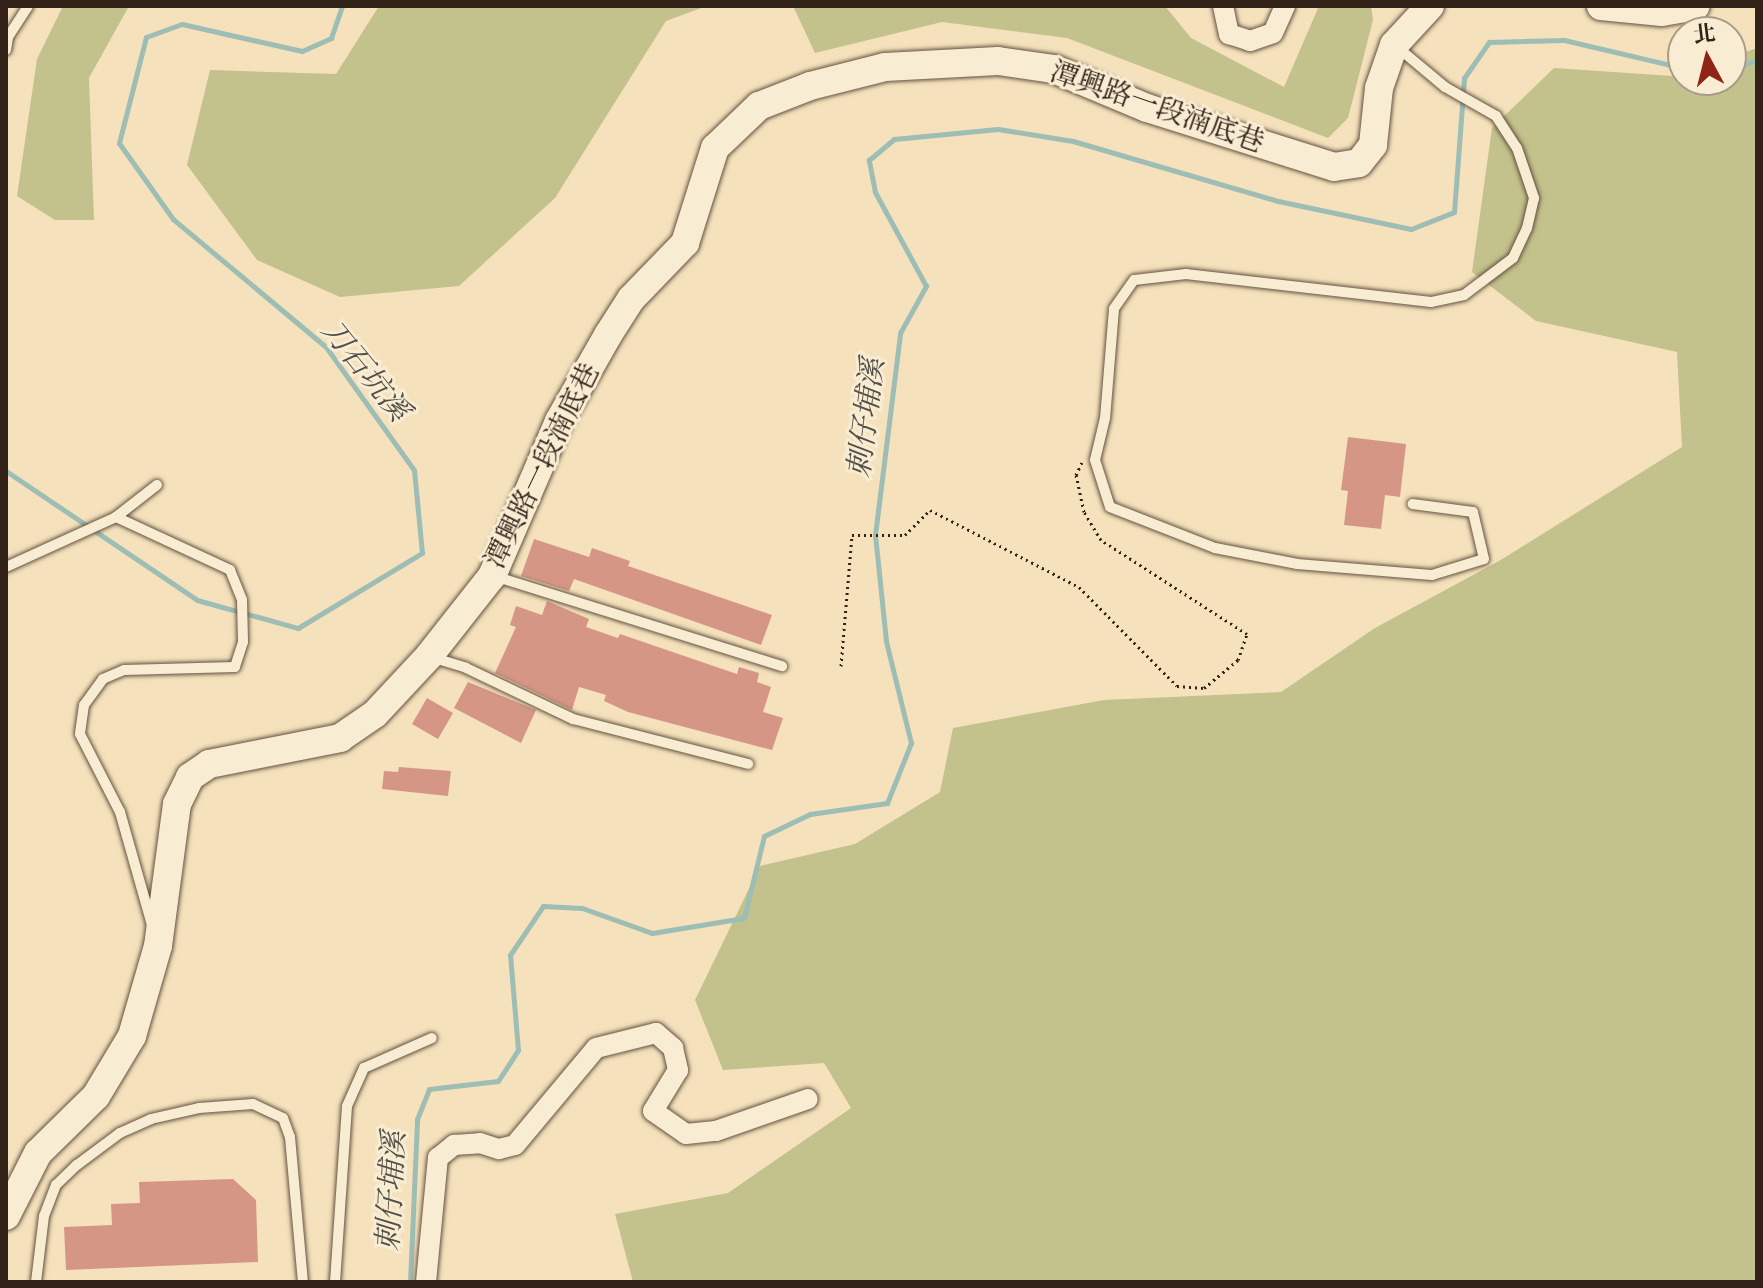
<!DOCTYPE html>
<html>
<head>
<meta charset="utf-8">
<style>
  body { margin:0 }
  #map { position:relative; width:1763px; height:1288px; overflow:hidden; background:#f5e2bc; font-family:"IM FELL Double Pica","Noto Serif TC",serif }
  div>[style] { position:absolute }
  .green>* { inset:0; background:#c3c18c }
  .stream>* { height:5px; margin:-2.5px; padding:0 2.5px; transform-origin:2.5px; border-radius:2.5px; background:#9dbdb5 }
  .building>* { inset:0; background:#d69686; transform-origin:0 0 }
  .path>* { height:3px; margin-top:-1.5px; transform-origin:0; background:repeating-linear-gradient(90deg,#332218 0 2px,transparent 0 6px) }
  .roads { filter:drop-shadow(0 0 2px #645241) drop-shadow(0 0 2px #645241) }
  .lane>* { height:10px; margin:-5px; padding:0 5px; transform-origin:5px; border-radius:5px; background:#f8ecd3 }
  .street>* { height:20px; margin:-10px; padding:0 10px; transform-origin:10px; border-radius:10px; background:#f8ecd3 }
  .secondary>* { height:28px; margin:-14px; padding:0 14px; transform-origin:14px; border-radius:14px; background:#f8ecd3 }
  span { translate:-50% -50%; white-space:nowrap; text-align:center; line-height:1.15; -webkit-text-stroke:6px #f8ecd3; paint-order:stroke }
  .street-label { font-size:28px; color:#332218 }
  .water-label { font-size:30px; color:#535047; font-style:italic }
  .frame { position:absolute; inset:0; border:8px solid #332218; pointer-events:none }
  .north { position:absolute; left:1667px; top:16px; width:80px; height:80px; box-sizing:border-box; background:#f8ecd3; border:2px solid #a99b88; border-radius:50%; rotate:353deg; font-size:22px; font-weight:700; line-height:32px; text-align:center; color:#332218 }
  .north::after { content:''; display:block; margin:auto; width:28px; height:36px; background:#8f2418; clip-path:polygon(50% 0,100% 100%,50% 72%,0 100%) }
</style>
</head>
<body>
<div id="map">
  <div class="green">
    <i style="clip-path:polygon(63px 6px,129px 6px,89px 78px,94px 220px,55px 220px,17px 196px,37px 59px)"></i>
    <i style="clip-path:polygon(379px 6px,707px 6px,666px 21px,555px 198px,459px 286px,340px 297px,257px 260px,187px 165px,210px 70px,336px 74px)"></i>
    <i style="clip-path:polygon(793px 6px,1165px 6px,1191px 38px,1284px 87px,1319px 6px,1371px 6px,1373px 20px,1348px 118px,1328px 138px,1067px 38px,942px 22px,815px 53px)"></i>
    <i style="clip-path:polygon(1757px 48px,1757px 1282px,633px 1282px,615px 1214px,728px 1193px,851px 1108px,824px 1063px,723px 1070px,695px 1000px,760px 866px,855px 844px,940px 792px,953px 728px,1104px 700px,1281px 692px,1375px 628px,1499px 561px,1682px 447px,1677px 352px,1536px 321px,1472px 272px,1492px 128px,1554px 68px,1731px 80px,1731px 57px)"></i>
  </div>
  <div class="stream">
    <i style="left:1731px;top:69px;width:28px;rotate:-19deg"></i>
    <i style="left:6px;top:471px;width:230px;rotate:34deg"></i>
    <i style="left:197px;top:600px;width:105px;rotate:15.5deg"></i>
    <i style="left:298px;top:628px;width:145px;rotate:-31.2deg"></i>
    <i style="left:422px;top:553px;width:83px;rotate:-95.5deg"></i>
    <i style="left:414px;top:470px;width:151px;rotate:-125.6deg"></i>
    <i style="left:326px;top:347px;width:199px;rotate:-140.1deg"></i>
    <i style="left:173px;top:219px;width:93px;rotate:-125.4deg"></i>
    <i style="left:119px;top:143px;width:109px;rotate:-75.7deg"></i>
    <i style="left:146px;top:37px;width:38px;rotate:-20deg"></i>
    <i style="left:182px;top:24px;width:123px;rotate:12.7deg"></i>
    <i style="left:302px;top:51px;width:32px;rotate:-24deg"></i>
    <i style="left:331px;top:38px;width:34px;rotate:-71deg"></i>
    <i style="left:410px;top:1282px;width:163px;rotate:-87.5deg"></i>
    <i style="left:417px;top:1119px;width:32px;rotate:-68deg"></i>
    <i style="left:429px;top:1089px;width:69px;rotate:-6.6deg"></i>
    <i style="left:498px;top:1081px;width:37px;rotate:-57deg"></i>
    <i style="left:518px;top:1050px;width:95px;rotate:-94.8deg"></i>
    <i style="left:510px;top:955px;width:59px;rotate:-56deg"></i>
    <i style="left:543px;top:906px;width:39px;rotate:3deg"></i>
    <i style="left:582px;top:908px;width:74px;rotate:19.7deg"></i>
    <i style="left:652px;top:933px;width:93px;rotate:-9.3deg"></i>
    <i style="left:744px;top:918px;width:84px;rotate:-76.3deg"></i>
    <i style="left:764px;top:836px;width:51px;rotate:-25.6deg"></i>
    <i style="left:810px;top:814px;width:78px;rotate:-8.1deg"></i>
    <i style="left:887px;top:803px;width:65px;rotate:-68.2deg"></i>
    <i style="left:911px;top:743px;width:105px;rotate:-103.8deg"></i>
    <i style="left:886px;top:641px;width:107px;rotate:-95.9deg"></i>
    <i style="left:875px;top:535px;width:204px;rotate:-82.9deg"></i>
    <i style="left:900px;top:333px;width:54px;rotate:-61deg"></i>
    <i style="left:926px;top:286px;width:107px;rotate:-118.5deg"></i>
    <i style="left:875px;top:192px;width:33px;rotate:-101deg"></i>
    <i style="left:869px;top:160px;width:33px;rotate:-40deg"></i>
    <i style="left:894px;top:139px;width:104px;rotate:-5.5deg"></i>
    <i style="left:998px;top:129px;width:76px;rotate:9.1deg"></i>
    <i style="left:1073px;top:141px;width:214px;rotate:16.3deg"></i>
    <i style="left:1278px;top:201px;width:136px;rotate:11.9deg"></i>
    <i style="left:1411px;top:229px;width:46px;rotate:-21.6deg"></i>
    <i style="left:1454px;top:212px;width:134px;rotate:-85.7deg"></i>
    <i style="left:1464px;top:78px;width:44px;rotate:-55.2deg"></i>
    <i style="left:1489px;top:42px;width:75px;rotate:-1.5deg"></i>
    <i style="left:1564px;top:40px;width:122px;rotate:13.2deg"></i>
  </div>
  <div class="building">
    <i style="clip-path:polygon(1348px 437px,1406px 444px,1400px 497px,1385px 495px,1381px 529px,1344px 525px,1348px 491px,1341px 490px)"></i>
    <i style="clip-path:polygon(534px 539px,589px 557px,592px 548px,630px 561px,628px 566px,772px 615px,761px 645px,574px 579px,569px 591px,521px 576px)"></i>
    <i style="clip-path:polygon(547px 601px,589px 619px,586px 627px,618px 638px,620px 634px,737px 674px,739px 667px,759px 673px,757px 682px,771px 687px,763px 712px,783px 718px,772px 750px,628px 712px,604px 701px,606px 695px,579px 687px,572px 710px,495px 673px,516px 627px,510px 625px,516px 606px,542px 615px)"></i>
    <i style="clip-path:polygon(468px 682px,536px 710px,521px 743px,454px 708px)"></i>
    <i style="left:427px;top:698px;width:30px;height:30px;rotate:30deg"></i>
    <i style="clip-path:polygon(399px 767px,451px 771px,448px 796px,382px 789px,384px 771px,398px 772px)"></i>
    <i style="clip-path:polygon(233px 1179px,256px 1200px,258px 1262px,66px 1270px,64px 1227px,112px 1225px,111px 1204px,140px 1203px,139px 1182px)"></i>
  </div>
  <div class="path">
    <i style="left:841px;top:666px;width:131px;rotate:-85.2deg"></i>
    <i style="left:852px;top:535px;width:53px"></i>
    <i style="left:905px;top:535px;width:35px;rotate:-45deg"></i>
    <i style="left:930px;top:510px;width:168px;rotate:27.3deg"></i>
    <i style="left:1079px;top:587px;width:139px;rotate:45.3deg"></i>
    <i style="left:1177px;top:686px;width:27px;rotate:4deg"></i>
    <i style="left:1204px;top:688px;width:44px;rotate:-39.5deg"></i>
    <i style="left:1238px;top:660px;width:28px;rotate:-71deg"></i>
    <i style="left:1247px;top:634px;width:174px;rotate:-147.2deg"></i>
    <i style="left:1101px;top:540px;width:33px;rotate:-121deg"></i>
    <i style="left:1084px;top:512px;width:38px;rotate:-102deg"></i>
    <i style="left:1076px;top:475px;width:14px;rotate:-65deg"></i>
  </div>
  <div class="roads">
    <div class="lane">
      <i style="left:1396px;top:46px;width:64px;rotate:39.9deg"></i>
      <i style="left:1445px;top:87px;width:59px;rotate:29.6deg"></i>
      <i style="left:1496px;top:116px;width:38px;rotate:57deg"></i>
      <i style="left:1517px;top:148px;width:53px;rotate:71.2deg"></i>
      <i style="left:1534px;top:198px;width:31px;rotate:103deg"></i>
      <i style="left:1527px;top:228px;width:33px;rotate:115deg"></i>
      <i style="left:1513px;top:258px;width:61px;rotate:142.9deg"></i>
      <i style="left:1464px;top:295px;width:34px;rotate:168deg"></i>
      <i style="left:1431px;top:302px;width:247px;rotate:-173.5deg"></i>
      <i style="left:1186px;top:274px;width:52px;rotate:173.4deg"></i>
      <i style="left:1134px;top:280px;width:35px;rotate:125deg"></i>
      <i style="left:1114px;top:309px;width:109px;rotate:94.7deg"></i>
      <i style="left:1105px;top:418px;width:43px;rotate:103.4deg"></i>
      <i style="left:1095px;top:460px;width:49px;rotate:72.3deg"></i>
      <i style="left:1110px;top:507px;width:113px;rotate:21.3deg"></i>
      <i style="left:1215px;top:548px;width:84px;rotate:11deg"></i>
      <i style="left:1297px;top:564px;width:135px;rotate:4.7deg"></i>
      <i style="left:1432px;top:575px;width:54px;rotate:-17.1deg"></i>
      <i style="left:1484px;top:559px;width:48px;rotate:-103.2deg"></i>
      <i style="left:1473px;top:512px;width:61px;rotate:-172.4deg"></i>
      <i style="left:6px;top:50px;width:13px;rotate:-81deg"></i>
      <i style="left:8px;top:37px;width:37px;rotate:-57deg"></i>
      <i style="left:116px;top:517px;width:126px;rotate:24.9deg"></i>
      <i style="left:230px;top:570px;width:32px;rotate:68deg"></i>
      <i style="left:242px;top:600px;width:42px;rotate:88.6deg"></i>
      <i style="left:243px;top:642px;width:26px;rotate:108deg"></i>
      <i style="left:235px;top:667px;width:111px;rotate:178.5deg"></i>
      <i style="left:124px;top:670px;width:23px;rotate:157deg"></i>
      <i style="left:103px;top:679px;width:32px;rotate:126deg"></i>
      <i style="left:84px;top:705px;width:29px;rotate:98deg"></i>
      <i style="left:80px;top:734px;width:88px;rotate:62.9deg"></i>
      <i style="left:120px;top:812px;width:117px;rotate:74.2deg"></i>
      <i style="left:6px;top:567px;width:121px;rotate:-24.4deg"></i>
      <i style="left:116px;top:517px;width:52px;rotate:-38deg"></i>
      <i style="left:494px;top:576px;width:302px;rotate:17.4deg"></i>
      <i style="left:431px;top:657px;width:37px;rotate:17deg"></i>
      <i style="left:466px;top:668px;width:119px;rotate:25.5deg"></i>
      <i style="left:573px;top:719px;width:181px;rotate:14.4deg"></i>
      <i style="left:36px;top:1282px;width:66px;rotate:-83.1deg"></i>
      <i style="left:44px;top:1216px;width:33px;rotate:-69deg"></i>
      <i style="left:56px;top:1185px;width:29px;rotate:-44deg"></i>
      <i style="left:77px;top:1165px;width:54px;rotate:-36.7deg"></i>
      <i style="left:120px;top:1133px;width:34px;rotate:-24deg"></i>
      <i style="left:151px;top:1119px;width:49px;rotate:-12.9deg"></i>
      <i style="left:199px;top:1108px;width:54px;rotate:-4.2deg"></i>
      <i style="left:253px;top:1104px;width:33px;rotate:25deg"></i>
      <i style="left:283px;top:1118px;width:20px;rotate:70deg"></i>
      <i style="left:290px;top:1137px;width:146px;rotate:84.9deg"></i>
      <i style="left:335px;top:1282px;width:176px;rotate:-86.1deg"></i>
      <i style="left:347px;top:1106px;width:42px;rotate:-65.9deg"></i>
      <i style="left:364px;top:1068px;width:74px;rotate:-23.8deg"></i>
    </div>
    <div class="street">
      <i style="left:1223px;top:6px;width:29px;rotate:78deg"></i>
      <i style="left:1229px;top:34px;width:22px;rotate:18deg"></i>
      <i style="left:1250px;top:41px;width:24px;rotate:-19deg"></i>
      <i style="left:1273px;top:33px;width:30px;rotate:-66deg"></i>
      <i style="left:426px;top:1282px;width:125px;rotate:-84.5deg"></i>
      <i style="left:438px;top:1158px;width:21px;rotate:-39deg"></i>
      <i style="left:454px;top:1145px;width:26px;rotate:-4deg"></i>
      <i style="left:480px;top:1143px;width:20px;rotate:18deg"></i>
      <i style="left:499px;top:1149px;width:16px;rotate:-14deg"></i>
      <i style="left:515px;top:1145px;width:126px;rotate:-50.1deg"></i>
      <i style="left:596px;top:1048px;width:62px;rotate:-14deg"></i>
      <i style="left:656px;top:1033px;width:23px;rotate:41deg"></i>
      <i style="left:673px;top:1048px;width:23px;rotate:77deg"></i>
      <i style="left:678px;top:1070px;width:48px;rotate:121.4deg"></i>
      <i style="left:653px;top:1111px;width:40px;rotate:34.9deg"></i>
      <i style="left:686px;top:1134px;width:30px;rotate:-6deg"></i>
      <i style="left:716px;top:1131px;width:97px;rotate:-19.2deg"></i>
    </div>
    <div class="secondary">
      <i style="left:1601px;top:6px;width:61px;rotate:5.6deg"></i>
      <i style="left:1662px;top:12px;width:34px;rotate:-10deg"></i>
      <i style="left:6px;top:1216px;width:71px;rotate:-63.1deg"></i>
      <i style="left:38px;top:1153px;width:81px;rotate:-44.5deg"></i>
      <i style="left:96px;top:1096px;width:70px;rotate:-59deg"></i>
      <i style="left:132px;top:1036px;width:94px;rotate:-73.9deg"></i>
      <i style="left:158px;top:946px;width:143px;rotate:-82.4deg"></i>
      <i style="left:177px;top:804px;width:30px;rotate:-64deg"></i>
      <i style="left:190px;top:777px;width:23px;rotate:-34deg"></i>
      <i style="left:209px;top:764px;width:134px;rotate:-11.2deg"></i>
      <i style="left:340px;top:738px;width:42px;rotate:-34.4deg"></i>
      <i style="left:375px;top:714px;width:79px;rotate:-47deg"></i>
      <i style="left:429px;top:656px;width:102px;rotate:-51.8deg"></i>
      <i style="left:492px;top:576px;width:169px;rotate:-66.6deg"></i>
      <i style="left:559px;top:421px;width:99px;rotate:-60.3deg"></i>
      <i style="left:608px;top:335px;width:43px;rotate:-57.4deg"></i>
      <i style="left:631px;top:299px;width:78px;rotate:-46deg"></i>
      <i style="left:685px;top:243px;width:100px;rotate:-72.5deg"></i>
      <i style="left:715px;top:148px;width:61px;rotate:-43.7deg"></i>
      <i style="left:759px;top:106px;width:55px;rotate:-21.4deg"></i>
      <i style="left:810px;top:86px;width:77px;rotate:-14.2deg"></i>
      <i style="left:885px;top:67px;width:113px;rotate:-3deg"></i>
      <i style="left:998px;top:61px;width:57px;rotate:8.1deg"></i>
      <i style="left:1054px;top:69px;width:101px;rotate:22.8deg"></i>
      <i style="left:1147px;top:108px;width:196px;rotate:17.5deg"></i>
      <i style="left:1334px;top:167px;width:25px;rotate:-9deg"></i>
      <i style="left:1359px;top:163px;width:23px;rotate:-52deg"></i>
      <i style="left:1373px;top:145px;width:57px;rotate:-84deg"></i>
      <i style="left:1379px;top:88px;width:46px;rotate:-70.8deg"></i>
      <i style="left:1394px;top:45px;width:53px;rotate:-47.3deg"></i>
    </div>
  </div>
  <div class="street-label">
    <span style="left:1157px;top:108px;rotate:19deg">潭興路一段湳底巷</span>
    <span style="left:543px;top:466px;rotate:-64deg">潭興路一段湳底巷</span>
  </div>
  <div class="water-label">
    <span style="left:365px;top:371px;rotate:51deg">刀石坑溪</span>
    <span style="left:867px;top:418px;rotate:-83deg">刺仔埔溪</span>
    <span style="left:392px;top:1191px;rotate:-87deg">刺仔埔溪</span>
  </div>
  <div class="frame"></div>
  <div class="north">北</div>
</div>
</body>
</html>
